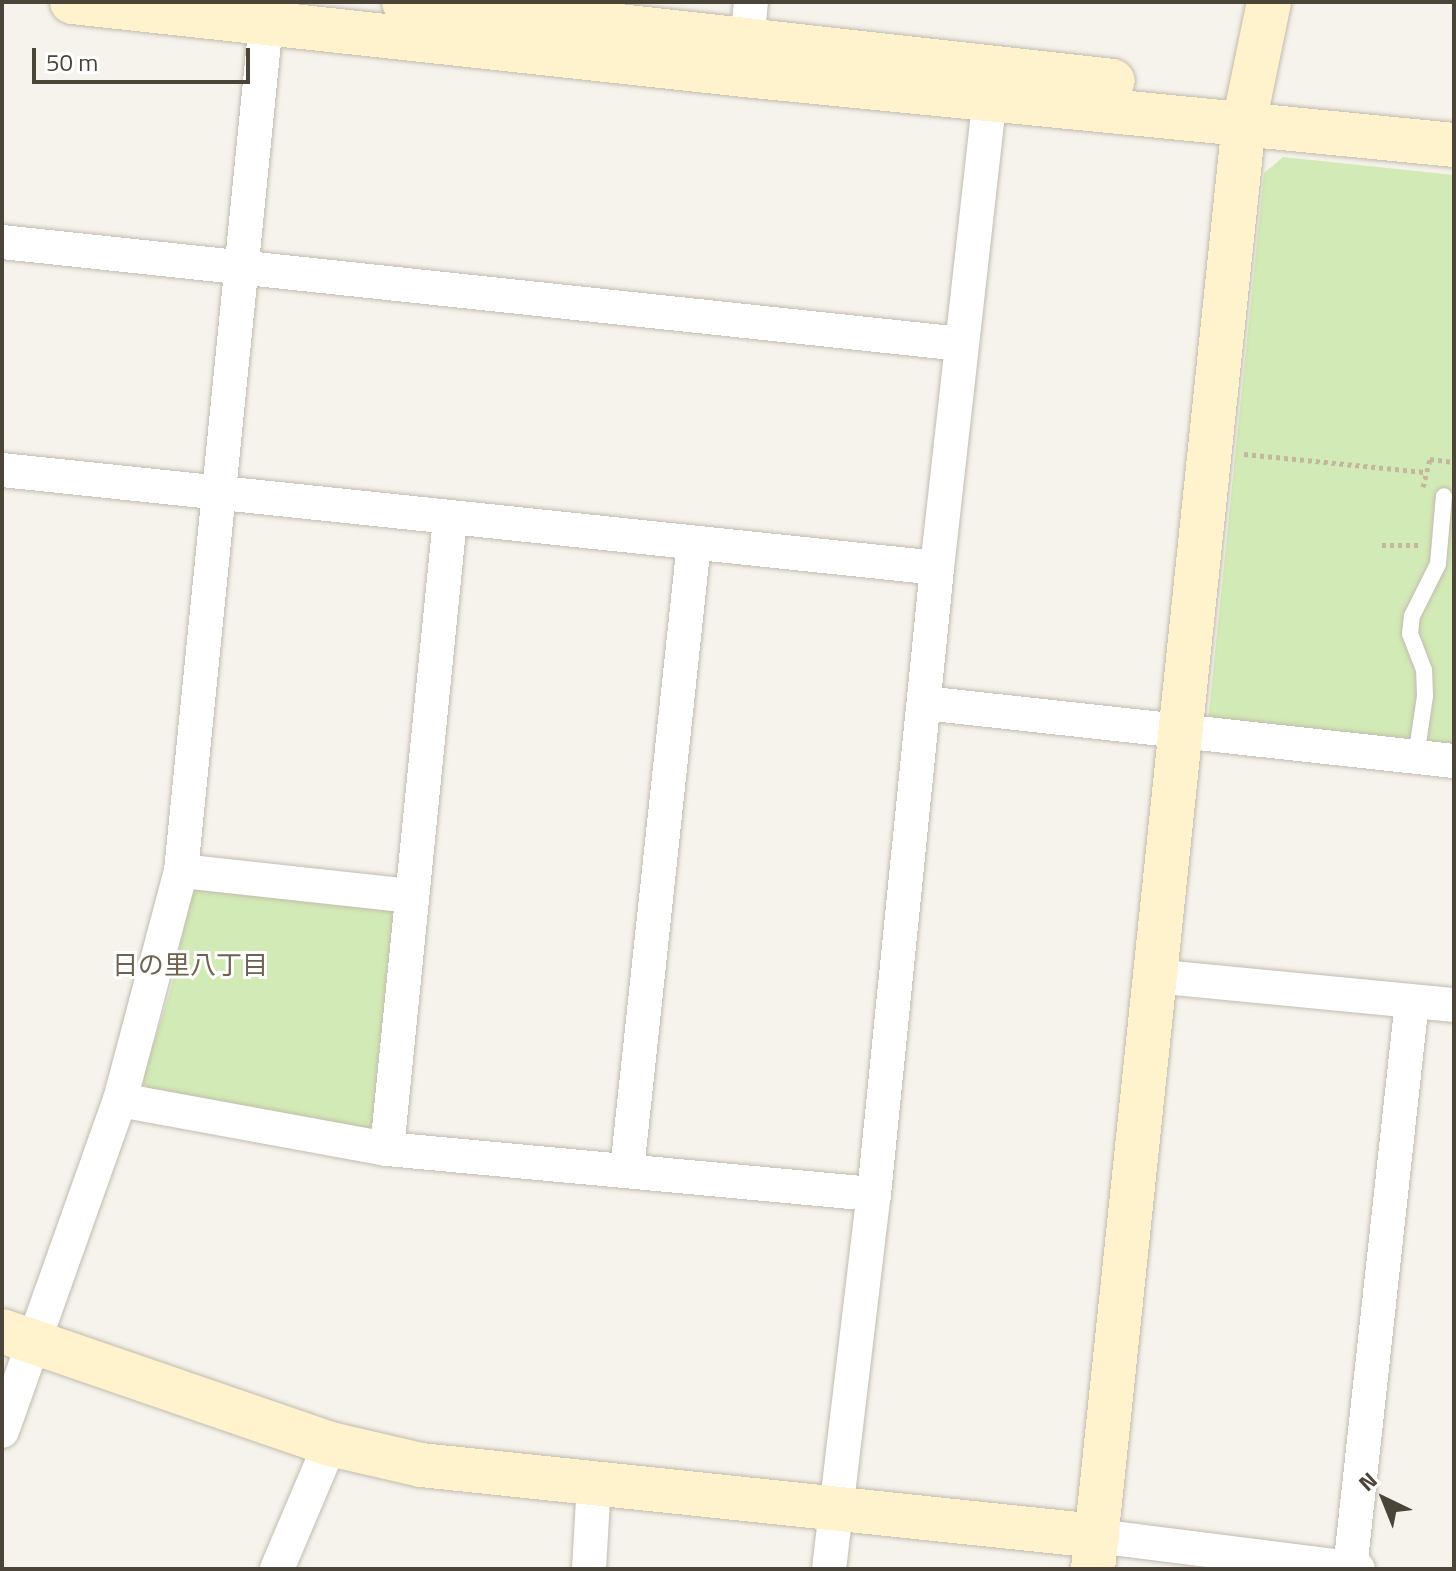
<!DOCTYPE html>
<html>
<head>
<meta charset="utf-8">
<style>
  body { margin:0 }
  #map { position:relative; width:1456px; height:1571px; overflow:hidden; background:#f6f3ec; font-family:"Titillium Web","Noto Sans JP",sans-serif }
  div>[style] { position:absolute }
  .green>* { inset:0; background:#d2eab5 }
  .path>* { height:5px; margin-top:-2.5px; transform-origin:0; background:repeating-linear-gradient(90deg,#c4b79f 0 4px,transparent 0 8px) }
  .roads { filter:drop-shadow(0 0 2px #c2bbae) drop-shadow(0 0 2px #c2bbae) }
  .lane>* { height:16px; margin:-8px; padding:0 8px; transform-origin:8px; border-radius:8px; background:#fff }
  .street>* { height:34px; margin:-17px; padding:0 17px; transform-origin:17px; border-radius:17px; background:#fff }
  .secondary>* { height:44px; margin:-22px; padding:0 22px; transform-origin:22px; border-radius:22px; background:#fff3cd }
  span { translate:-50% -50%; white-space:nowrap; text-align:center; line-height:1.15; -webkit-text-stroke:6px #fff; paint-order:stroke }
  .neighbourhood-label { font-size:26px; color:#6e6250 }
  .frame { position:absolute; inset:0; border:4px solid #4b4439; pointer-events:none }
  .north { position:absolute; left:1344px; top:1459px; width:80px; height:80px; -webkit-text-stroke:6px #fff; paint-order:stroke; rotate:317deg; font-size:22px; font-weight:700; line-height:32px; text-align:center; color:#4b4439 }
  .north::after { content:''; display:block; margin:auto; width:28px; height:36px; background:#4b4439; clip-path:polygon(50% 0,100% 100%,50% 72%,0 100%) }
  .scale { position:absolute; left:32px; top:48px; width:218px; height:36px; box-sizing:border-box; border:4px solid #4b4439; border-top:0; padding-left:10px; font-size:24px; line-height:28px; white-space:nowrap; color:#4b4439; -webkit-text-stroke:6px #fff; paint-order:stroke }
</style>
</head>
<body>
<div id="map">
  <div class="green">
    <i style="clip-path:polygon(1283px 157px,1454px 175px,1454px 745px,1208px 721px,1264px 173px)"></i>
    <i style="clip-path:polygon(201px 883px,385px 903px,395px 913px,376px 1122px,366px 1132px,151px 1092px,142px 1081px,171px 988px,191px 893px)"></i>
  </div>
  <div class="path">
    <i style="left:1244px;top:454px;width:181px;rotate:5.7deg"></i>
    <i style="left:1423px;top:487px;width:29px;rotate:-76deg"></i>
    <i style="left:1430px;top:459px;width:24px;rotate:7deg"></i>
    <i style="left:1382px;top:545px;width:37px"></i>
  </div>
  <div class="roads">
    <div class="lane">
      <i style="left:1416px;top:757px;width:62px;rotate:-81.6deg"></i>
      <i style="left:1425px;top:696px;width:26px;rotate:-92deg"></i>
      <i style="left:1424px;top:670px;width:39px;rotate:-111deg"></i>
      <i style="left:1410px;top:634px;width:18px;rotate:-84deg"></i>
      <i style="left:1412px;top:616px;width:58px;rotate:-63.4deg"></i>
      <i style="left:1438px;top:564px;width:68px;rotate:-85deg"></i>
    </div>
    <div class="street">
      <i style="left:745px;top:65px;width:63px;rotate:-84.6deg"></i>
      <i style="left:2px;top:242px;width:964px;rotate:6.07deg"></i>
      <i style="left:2px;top:470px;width:940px;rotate:5.98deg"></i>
      <i style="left:924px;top:703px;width:533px;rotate:6.25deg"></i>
      <i style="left:181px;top:871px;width:232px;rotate:6.2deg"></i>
      <i style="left:1153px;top:976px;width:302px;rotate:5.5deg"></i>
      <i style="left:120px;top:1100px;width:271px;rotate:10.4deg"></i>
      <i style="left:387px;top:1149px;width:489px;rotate:5.3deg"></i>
      <i style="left:387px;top:1149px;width:633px;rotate:-84.29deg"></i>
      <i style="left:627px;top:1170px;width:631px;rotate:-83.9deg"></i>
      <i style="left:2px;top:1431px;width:351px;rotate:-70.4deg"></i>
      <i style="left:120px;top:1100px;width:237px;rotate:-75.1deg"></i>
      <i style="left:181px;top:871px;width:873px;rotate:-84.28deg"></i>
      <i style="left:1097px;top:1536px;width:263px;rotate:7.2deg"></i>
      <i style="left:277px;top:1569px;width:136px;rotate:-67deg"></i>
      <i style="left:589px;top:1569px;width:87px;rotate:-86.7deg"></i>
      <i style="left:829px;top:1569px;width:378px;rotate:-83.2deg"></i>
      <i style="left:874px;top:1194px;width:629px;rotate:-84.25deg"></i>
      <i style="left:937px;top:568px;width:472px;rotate:-83.6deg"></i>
      <i style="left:1350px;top:1569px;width:571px;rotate:-83.77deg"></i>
    </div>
    <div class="secondary">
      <i style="left:72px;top:2px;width:676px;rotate:6.2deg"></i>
      <i style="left:744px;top:75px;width:713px;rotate:5.63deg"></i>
      <i style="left:404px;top:2px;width:713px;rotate:6.36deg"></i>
      <i style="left:2px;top:1331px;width:347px;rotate:19deg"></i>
      <i style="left:330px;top:1444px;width:93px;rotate:13deg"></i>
      <i style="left:421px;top:1465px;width:680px;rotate:6deg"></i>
      <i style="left:1093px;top:1569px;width:1454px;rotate:-84.04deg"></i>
      <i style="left:1244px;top:123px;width:124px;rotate:-78.3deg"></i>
    </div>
  </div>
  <div class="neighbourhood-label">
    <span style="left:190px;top:965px">日の里八丁目</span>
  </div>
  <div class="frame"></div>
  <div class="north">N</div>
  <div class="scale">50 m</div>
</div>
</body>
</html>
